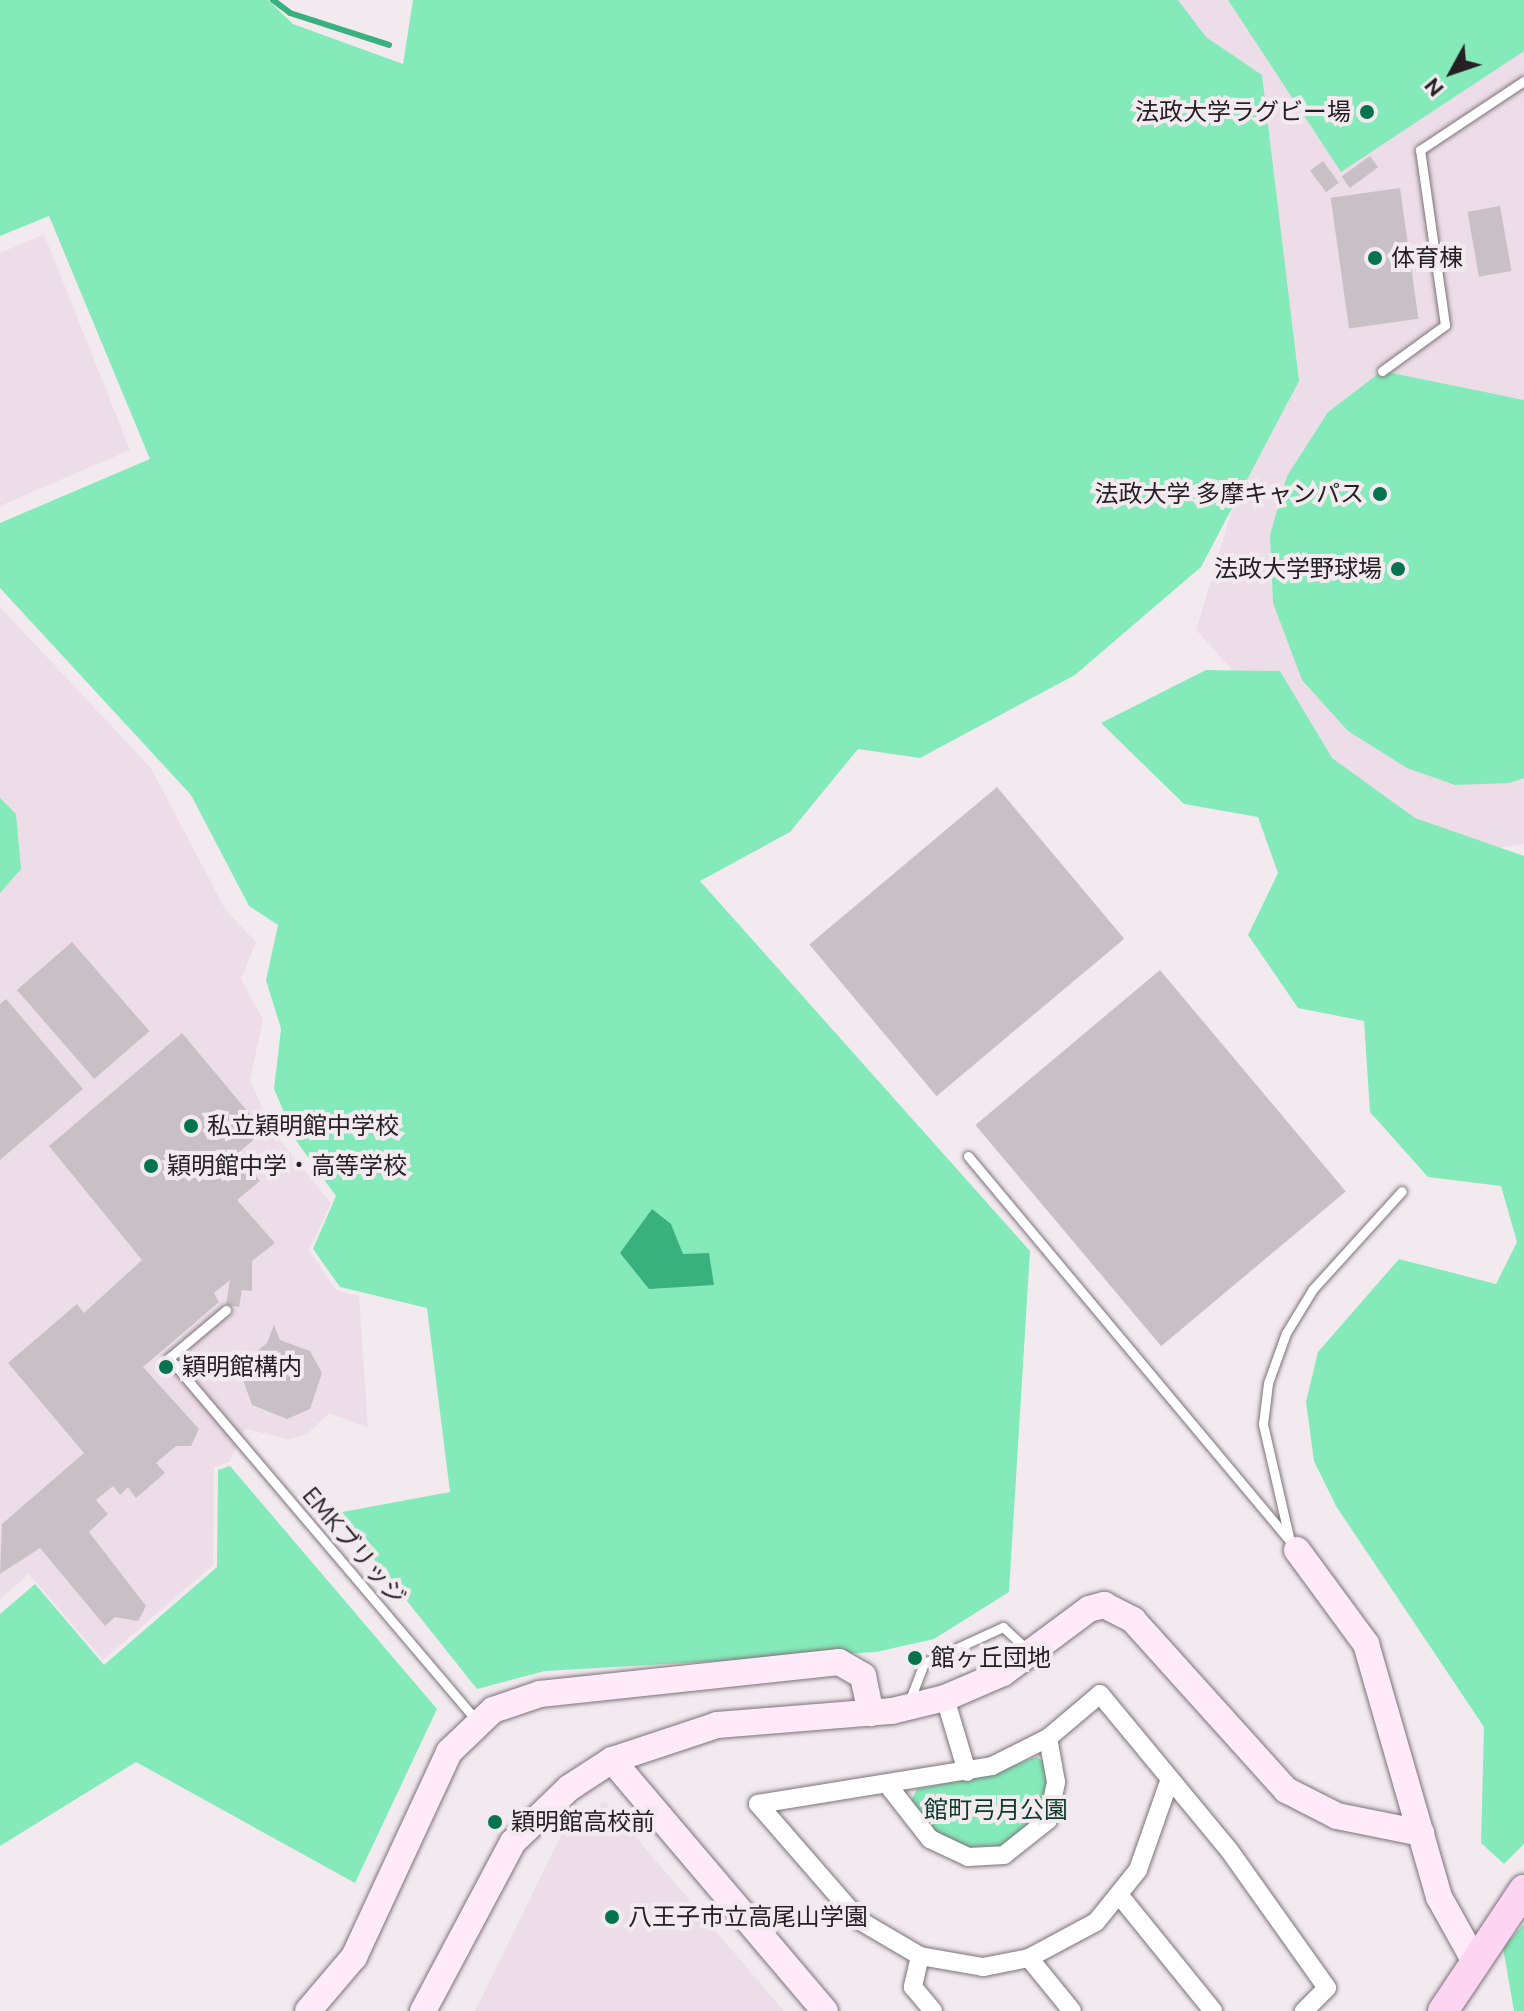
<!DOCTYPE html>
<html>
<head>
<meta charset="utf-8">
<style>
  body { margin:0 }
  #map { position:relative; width:1524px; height:2011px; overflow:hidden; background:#f3eaf0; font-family:Ubuntu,"Noto Sans JP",sans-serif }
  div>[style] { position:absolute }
  .built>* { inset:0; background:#eddde8 }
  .green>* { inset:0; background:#85eab9 }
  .water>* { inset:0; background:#39b17f }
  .stream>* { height:6px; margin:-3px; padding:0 3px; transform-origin:3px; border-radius:3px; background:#39b17f }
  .building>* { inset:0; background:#c9c0c6; transform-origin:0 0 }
  .roads { filter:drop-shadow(0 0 2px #7b7379) drop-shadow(0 0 2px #7b7379) }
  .lane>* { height:9px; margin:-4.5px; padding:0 4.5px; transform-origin:4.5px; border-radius:4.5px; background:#fff }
  .street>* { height:18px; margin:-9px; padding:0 9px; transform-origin:9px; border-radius:9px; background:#fff }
  .secondary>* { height:26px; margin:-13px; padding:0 13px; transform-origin:13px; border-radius:13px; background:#feeaf8 }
  .primary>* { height:30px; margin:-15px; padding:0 15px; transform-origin:15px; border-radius:15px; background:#fdd4f1 }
  .dots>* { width:22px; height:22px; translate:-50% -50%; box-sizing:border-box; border:4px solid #f3eaf0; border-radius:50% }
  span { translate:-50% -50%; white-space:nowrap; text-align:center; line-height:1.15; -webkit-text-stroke:8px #f3eaf0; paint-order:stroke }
  .poi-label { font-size:24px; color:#242023 }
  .right { translate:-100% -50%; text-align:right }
  .left { translate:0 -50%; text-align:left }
  .street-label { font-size:24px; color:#242023 }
  .park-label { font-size:24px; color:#093c28 }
  .north { position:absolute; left:1412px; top:32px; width:80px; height:80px; -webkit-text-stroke:6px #f3eaf0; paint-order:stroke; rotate:230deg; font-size:22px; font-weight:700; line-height:32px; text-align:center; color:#242023 }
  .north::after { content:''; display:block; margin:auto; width:28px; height:36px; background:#242023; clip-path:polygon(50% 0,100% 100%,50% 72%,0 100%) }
</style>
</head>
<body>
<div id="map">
  <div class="built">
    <i style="clip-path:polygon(1147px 0,1524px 0,1524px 844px,1406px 862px,1196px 630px,1277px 358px)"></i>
    <i style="clip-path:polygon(44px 234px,130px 450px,0 506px,0 253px)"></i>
    <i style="clip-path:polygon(0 607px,151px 768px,225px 909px,256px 942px,241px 979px,263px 1020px,250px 1080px,272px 1130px,331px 1203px,309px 1250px,336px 1290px,359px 1296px,368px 1428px,330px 1413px,305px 1435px,288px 1439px,245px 1429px,229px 1462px,214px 1467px,213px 1565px,103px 1660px,29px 1574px,0 1599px)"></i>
    <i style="clip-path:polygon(605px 1801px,784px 2011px,475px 2011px,567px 1823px)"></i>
  </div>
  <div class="green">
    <i style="clip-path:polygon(0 0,268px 0,293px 24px,403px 64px,413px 0,1178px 0,1206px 37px,1262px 75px,1299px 381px,1201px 567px,1075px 675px,920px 758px,858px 749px,790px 832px,700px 881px,1030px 1251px,1009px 1592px,934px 1639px,876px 1652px,545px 1671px,477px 1689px,337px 1513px,450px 1492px,427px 1308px,340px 1287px,313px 1249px,336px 1196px,297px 1142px,274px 1089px,281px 1029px,266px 980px,278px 925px,249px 906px,191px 795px,0 588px,0 523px,150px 459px,49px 216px,0 236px)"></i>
    <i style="clip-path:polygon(1228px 0,1524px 0,1524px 51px,1341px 172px)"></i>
    <i style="clip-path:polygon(1382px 371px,1524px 400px,1524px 778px,1509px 783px,1455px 785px,1407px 768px,1348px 731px,1302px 680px,1273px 603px,1270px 535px,1287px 476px,1328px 412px)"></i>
    <i style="clip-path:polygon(1206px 670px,1280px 671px,1332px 758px,1415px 818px,1524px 856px,1524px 1844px,1504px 1864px,1481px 1843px,1484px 1727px,1336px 1506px,1314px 1461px,1306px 1402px,1318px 1352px,1399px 1259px,1496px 1284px,1517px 1242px,1501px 1186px,1428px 1177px,1370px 1112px,1364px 1021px,1298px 1008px,1248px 935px,1278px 873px,1258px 817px,1184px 804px,1101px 723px)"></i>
    <i style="clip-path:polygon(0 798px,16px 814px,21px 869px,0 893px)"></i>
    <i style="clip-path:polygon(230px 1466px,437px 1709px,355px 1883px,136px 1762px,0 1846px,0 1614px,35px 1584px,104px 1665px,217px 1567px,218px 1470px)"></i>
    <i style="clip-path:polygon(1036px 1757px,1049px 1764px,1042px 1814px,1005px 1846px,969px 1847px,933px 1833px,909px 1805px,917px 1789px,993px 1774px)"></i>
    <i style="clip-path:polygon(1524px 1924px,1524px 2011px,1514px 2011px,1503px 1948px)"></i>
  </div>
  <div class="water">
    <i style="clip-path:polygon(652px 1209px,671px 1224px,683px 1254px,709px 1253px,714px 1285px,649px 1289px,620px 1253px)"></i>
  </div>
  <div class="stream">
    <i style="left:273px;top:0;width:21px;rotate:37deg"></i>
    <i style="left:290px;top:13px;width:104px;rotate:17.9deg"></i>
  </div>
  <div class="building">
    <i style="left:1370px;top:156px;width:14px;height:35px;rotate:54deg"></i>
    <i style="left:1323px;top:161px;width:27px;height:16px;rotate:54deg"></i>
    <i style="left:1400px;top:188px;width:132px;height:70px;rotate:82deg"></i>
    <i style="left:1500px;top:206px;width:66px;height:33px;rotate:80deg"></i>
    <i style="left:997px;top:787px;width:198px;height:245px;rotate:50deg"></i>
    <i style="left:72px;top:942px;width:118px;height:73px;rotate:49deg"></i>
    <i style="left:1160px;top:970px;width:289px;height:241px;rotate:50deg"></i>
    <i style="clip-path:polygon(6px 999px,83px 1089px,0 1160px,0 1004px)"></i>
    <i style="clip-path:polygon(182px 1033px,264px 1131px,218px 1170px,228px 1182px,247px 1166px,260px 1181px,237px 1200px,275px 1243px,252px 1261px,252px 1291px,242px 1290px,239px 1307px,226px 1305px,230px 1280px,214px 1293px,219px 1302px,143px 1367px,199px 1429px,191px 1446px,176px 1446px,156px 1463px,165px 1473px,136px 1498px,128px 1487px,120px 1495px,113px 1486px,96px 1500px,108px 1514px,89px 1532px,146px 1606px,138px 1621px,115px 1617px,105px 1626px,40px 1548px,0 1574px,2px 1524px,84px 1453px,8px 1363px,77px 1304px,84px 1313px,142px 1260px,49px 1146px)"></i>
    <i style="clip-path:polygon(274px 1325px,280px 1340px,310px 1351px,322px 1373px,310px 1409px,287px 1419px,252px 1405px,243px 1380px,252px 1355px,267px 1343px)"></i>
  </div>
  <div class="roads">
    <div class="lane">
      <i style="left:1382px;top:371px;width:78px;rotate:-36.1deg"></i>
      <i style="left:1445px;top:325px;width:177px;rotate:-98.1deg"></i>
      <i style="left:1420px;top:150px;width:125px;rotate:-33.6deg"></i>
      <i style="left:968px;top:1156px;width:502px;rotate:50.09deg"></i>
      <i style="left:226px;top:1310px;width:75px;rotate:139.9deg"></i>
      <i style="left:169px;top:1358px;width:476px;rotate:49.7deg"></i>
      <i style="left:1289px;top:1537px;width:116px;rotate:-103deg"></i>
      <i style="left:1263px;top:1424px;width:41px;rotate:-83deg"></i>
      <i style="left:1268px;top:1383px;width:53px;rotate:-70.2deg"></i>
      <i style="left:1286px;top:1333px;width:52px;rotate:-58.5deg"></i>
      <i style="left:1313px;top:1289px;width:132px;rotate:-47.8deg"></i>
      <i style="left:909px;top:1702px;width:42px;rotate:-69deg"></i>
      <i style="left:924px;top:1663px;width:87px;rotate:-24.5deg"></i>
      <i style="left:1003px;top:1627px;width:37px;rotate:43deg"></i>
    </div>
    <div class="street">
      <i style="left:945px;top:1698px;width:77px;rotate:73.4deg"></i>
      <i style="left:1170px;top:1779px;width:96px;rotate:109.4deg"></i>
      <i style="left:1138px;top:1870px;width:67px;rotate:128.9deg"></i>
      <i style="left:1096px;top:1922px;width:76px;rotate:151.8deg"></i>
      <i style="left:1029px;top:1958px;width:47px;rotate:168.9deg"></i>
      <i style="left:983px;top:1967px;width:64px;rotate:-170.1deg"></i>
      <i style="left:920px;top:1956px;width:71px;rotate:-149.5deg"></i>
      <i style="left:859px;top:1920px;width:154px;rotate:-131deg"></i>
      <i style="left:758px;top:1804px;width:237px;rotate:-9.2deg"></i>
      <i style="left:992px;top:1766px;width:63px;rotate:-26.6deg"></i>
      <i style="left:1048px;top:1738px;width:68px;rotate:-40.2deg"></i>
      <i style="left:1100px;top:1694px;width:202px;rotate:50.4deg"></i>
      <i style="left:1229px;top:1850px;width:169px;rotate:54.6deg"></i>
      <i style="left:1327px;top:1988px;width:33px;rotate:135deg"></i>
      <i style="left:887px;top:1784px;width:70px;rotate:52deg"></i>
      <i style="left:930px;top:1839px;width:42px;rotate:25.3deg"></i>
      <i style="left:968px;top:1857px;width:36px;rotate:-3deg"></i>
      <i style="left:1004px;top:1855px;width:56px;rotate:-38.5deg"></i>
      <i style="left:1048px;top:1820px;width:39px;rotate:-78deg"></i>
      <i style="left:1056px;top:1782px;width:45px;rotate:-100.3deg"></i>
      <i style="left:1120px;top:1896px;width:148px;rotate:51deg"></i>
      <i style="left:920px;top:1956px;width:32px;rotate:103deg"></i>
      <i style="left:913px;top:1987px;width:31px;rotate:50deg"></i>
      <i style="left:1029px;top:1958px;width:68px;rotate:50.9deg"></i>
    </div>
    <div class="secondary">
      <i style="left:1297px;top:1550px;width:117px;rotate:53.7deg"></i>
      <i style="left:1366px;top:1644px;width:263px;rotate:73.9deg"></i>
      <i style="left:1439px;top:1897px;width:72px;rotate:60.9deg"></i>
      <i style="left:612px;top:1760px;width:329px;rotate:49.7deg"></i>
      <i style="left:308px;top:2011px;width:71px;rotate:-49.6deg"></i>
      <i style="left:354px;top:1957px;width:226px;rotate:-65.1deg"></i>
      <i style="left:449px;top:1752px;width:61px;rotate:-43.7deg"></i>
      <i style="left:493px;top:1710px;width:50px;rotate:-18.8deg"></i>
      <i style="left:540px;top:1694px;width:301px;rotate:-6.1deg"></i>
      <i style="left:839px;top:1662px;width:28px;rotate:30deg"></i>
      <i style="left:863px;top:1676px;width:38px;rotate:78deg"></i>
      <i style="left:423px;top:2011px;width:191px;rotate:-62deg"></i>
      <i style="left:513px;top:1842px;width:78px;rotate:-44deg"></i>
      <i style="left:569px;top:1788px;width:51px;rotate:-33.1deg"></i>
      <i style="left:612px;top:1760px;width:111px;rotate:-18.4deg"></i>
      <i style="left:717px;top:1725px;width:176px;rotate:-4.6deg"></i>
      <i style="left:892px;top:1711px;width:55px;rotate:-13.8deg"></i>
      <i style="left:945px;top:1698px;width:63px;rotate:-23.3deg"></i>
      <i style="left:1003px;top:1673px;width:107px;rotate:-36.7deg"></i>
      <i style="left:1089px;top:1609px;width:16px;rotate:-15deg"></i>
      <i style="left:1104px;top:1605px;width:33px;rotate:27deg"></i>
      <i style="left:1133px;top:1620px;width:229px;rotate:48deg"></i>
      <i style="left:1286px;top:1790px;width:57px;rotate:27deg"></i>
      <i style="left:1337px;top:1816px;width:86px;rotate:11.4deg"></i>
    </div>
    <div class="primary">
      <i style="left:1443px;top:2011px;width:146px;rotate:-56.2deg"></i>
    </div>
  </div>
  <div class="dots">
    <i style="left:1367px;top:112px;background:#05744e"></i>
    <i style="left:1375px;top:258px;background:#05744e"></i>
    <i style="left:1380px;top:494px;background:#05744e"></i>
    <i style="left:1398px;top:569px;background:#05744e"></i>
    <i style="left:191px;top:1126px;background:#05744e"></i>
    <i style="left:151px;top:1166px;background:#05744e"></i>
    <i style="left:166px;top:1367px;background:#05744e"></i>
    <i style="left:915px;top:1658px;background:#05744e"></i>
    <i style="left:495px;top:1822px;background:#05744e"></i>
    <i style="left:612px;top:1917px;background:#05744e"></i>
  </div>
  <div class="poi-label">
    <span class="right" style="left:1351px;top:112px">法政大学ラグビー場</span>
    <span class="left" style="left:1391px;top:258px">体育棟</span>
    <span class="right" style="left:1364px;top:494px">法政大学 多摩キャンパス</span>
    <span class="right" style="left:1382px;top:569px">法政大学野球場</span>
    <span class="left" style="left:207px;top:1126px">私立穎明館中学校</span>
    <span class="left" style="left:167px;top:1166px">穎明館中学・高等学校</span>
    <span class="left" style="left:182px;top:1367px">穎明館構内</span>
    <span class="left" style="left:931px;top:1658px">館ヶ丘団地</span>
    <span class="left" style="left:511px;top:1822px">穎明館高校前</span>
    <span class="left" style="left:628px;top:1917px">八王子市立高尾山学園</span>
  </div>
  <div class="street-label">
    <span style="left:354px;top:1546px;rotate:50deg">EMKブリッジ</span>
  </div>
  <div class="park-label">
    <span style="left:996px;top:1810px">館町弓月公園</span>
  </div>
  <div class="north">N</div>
</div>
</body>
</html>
